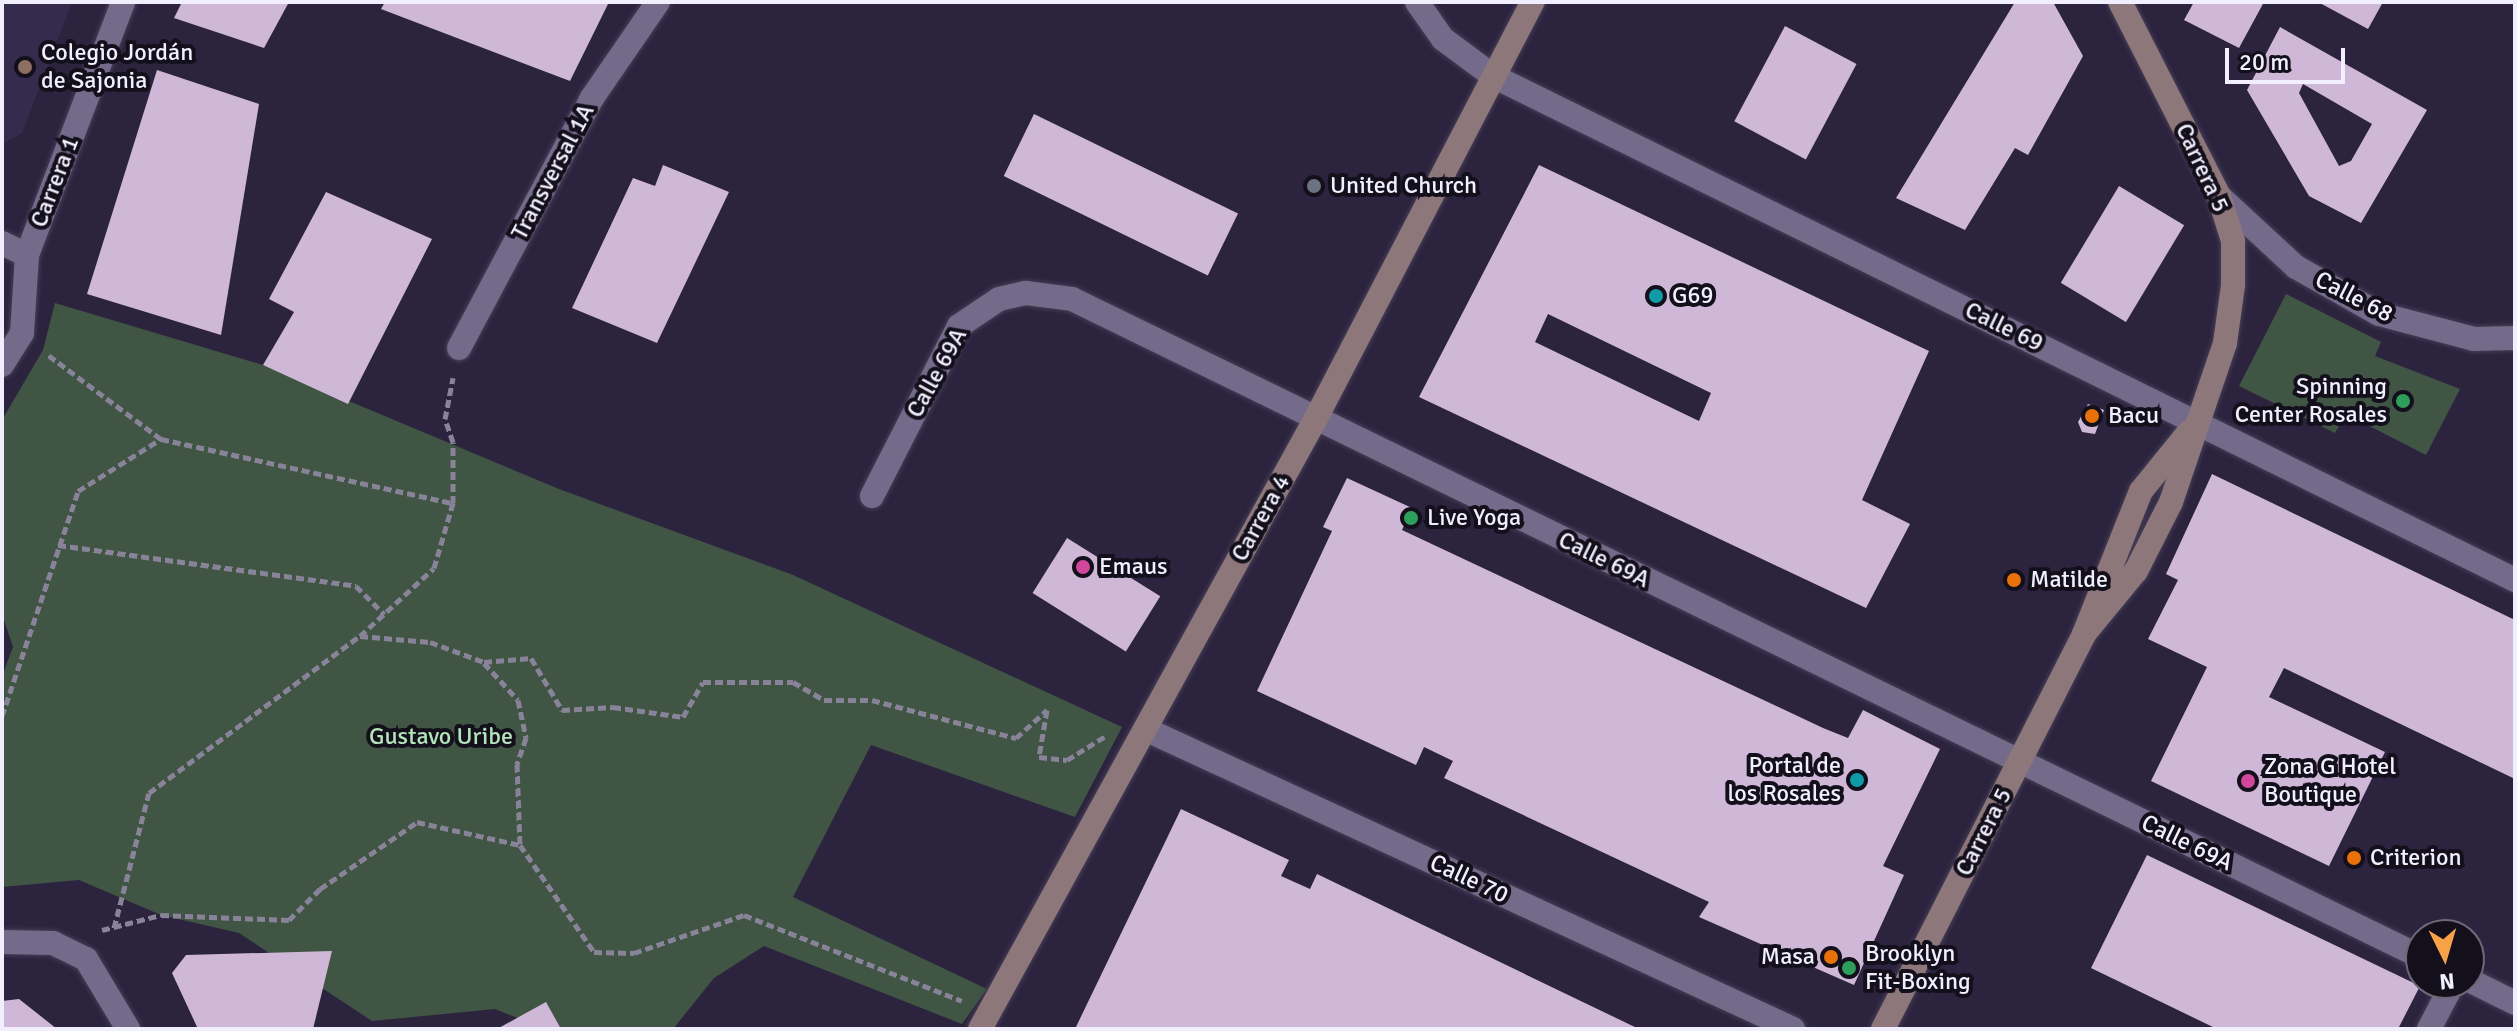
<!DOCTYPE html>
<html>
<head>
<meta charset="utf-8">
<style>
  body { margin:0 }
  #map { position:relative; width:2517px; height:1031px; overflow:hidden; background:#2c243f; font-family:Signika,sans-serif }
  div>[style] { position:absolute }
  .built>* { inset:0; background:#352b4d }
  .green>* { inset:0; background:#405543 }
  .building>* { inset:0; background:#cfb8d7; transform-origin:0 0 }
  .path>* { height:5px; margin-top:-2.5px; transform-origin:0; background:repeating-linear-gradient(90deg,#898399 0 8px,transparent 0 12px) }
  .roads { filter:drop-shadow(0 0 2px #453e55) drop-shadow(0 0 2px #453e55) }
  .street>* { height:24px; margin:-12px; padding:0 12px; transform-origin:12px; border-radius:12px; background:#746b8b }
  .secondary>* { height:24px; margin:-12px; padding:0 12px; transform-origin:12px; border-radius:12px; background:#8e777b }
  .dots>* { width:22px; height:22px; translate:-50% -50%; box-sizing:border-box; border:4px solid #13101c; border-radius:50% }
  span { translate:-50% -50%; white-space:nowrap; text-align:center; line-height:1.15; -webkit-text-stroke:8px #13101c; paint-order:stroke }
  .poi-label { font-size:24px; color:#f1eefd }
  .left { translate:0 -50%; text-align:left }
  .right { translate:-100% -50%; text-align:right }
  .street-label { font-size:24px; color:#f1eefd }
  .park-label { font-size:24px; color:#b3e4ba }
  .frame { position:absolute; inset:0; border:4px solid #f1eefd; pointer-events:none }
  .north { position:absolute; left:2405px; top:919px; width:80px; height:80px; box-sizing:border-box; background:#13101c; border:2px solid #6c6976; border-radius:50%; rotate:175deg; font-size:22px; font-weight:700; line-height:32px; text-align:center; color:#f1eefd }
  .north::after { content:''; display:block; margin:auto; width:28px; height:36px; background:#f7a149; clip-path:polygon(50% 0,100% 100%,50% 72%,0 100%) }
  .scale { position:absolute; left:2225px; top:48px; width:120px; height:36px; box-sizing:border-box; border:4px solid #f1eefd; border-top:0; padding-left:10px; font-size:24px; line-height:28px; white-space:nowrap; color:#f1eefd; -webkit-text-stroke:6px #13101c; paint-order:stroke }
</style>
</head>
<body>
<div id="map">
  <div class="built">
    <i style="clip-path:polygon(2px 2px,72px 2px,22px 133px,2px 144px)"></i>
  </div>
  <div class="green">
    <i style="clip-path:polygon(2286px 294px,2381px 342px,2375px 356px,2460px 389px,2426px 455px,2346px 414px,2335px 433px,2239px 386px)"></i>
    <i style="clip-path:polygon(55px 303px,263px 365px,559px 489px,793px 575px,1122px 727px,1075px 817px,871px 745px,793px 897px,987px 989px,962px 1024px,764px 946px,714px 978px,673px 1029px,545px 1029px,495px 1009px,372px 1021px,239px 933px,161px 915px,79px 880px,2px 887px,2px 676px,13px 647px,2px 614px,2px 420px,43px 350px)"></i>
  </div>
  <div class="building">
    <i style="clip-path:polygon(182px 2px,289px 2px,264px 48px,174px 18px)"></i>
    <i style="clip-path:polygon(385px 2px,609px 2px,570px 81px,381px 9px)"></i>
    <i style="clip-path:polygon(2015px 2px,2053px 2px,2083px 56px,2028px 155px,2015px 148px,1965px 230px,1896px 198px)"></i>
    <i style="clip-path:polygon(2194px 2px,2264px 2px,2239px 48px,2184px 20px)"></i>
    <i style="clip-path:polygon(2318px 2px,2383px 2px,2368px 29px)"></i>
    <i style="left:1785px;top:26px;width:81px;height:108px;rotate:28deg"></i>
    <i style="clip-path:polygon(evenodd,2280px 27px,2427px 110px,2361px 223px,2309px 196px,2247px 90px,2280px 27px,2303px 84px,2372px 124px,2351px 161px,2339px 166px,2299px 93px,2303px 84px)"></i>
    <i style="clip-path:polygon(157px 70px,259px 104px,221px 335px,87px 294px)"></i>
    <i style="left:1034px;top:114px;width:227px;height:69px;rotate:26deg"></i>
    <i style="clip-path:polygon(663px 165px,729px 192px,657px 343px,572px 308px,633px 178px,655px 186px)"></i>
    <i style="clip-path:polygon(evenodd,1539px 165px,1929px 351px,1862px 500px,1910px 524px,1866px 608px,1419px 397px,1539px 165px,1548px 314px,1711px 393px,1699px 421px,1535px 342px,1548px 314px)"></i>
    <i style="left:2119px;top:186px;width:76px;height:113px;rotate:31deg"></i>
    <i style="clip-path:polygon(326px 192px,432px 239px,348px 404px,263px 365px,294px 312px,269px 299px)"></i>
    <i style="clip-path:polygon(2088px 404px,2104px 410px,2095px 434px,2082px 432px,2078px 422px)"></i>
    <i style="clip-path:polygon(2212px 474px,2515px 620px,2515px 779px,2284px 668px,2269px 697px,2385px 752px,2329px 866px,2151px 781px,2207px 667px,2148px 639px,2178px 580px,2166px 574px)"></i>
    <i style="clip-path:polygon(1347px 478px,1412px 508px,1402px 530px,1823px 728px,1848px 738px,1863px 710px,1940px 749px,1883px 866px,1904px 875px,1854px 985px,1699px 917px,1709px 902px,1444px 778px,1453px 761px,1424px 747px,1416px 765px,1257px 691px,1332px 531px,1323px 527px)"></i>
    <i style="left:1067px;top:538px;width:110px;height:65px;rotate:32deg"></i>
    <i style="clip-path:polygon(1181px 809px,1289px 860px,1281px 876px,1310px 889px,1317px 874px,1639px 1029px,1075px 1029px)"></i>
    <i style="clip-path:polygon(2147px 855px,2420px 986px,2398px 1029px,2217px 1029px,2091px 968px)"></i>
    <i style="clip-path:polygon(332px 951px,313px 1029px,198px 1029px,172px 973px,186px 955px)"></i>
    <i style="clip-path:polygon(19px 999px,57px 1029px,2px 1029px,2px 1001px)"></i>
    <i style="clip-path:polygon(546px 1002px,561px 1029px,497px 1029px)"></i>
  </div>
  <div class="path">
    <i style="left:161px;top:439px;width:299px;rotate:12.4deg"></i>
    <i style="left:58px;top:545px;width:301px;rotate:7.8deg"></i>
    <i style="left:356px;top:586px;width:40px;rotate:45deg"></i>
    <i style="left:360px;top:636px;width:70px;rotate:4.9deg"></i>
    <i style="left:430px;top:642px;width:58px;rotate:20.3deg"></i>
    <i style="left:484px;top:662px;width:47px;rotate:-4.9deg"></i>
    <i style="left:531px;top:658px;width:61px;rotate:59.2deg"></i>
    <i style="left:562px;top:710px;width:51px;rotate:-3.4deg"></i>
    <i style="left:613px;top:707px;width:71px;rotate:8.1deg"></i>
    <i style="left:683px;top:717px;width:40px;rotate:-60.3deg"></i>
    <i style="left:703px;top:682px;width:90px"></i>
    <i style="left:793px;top:682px;width:36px;rotate:30deg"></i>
    <i style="left:824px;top:700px;width:48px"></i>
    <i style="left:872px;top:700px;width:149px;rotate:14.8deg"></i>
    <i style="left:1016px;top:738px;width:42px;rotate:-42.1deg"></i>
    <i style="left:1047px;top:710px;width:48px;rotate:99.7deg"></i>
    <i style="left:1039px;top:757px;width:28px;rotate:6deg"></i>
    <i style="left:1067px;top:760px;width:44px;rotate:-31.9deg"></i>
    <i style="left:484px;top:663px;width:50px;rotate:47.4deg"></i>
    <i style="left:518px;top:700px;width:39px;rotate:78deg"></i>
    <i style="left:526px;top:738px;width:28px;rotate:109deg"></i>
    <i style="left:517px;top:764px;width:81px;rotate:87.9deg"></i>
    <i style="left:2px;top:716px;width:237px;rotate:-71.3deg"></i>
    <i style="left:78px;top:491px;width:98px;rotate:-32.1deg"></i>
    <i style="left:161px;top:439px;width:142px;rotate:-143.3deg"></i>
    <i style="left:114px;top:928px;width:139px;rotate:-75.5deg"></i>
    <i style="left:149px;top:793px;width:263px;rotate:-36.7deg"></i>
    <i style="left:360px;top:636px;width:100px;rotate:-42.6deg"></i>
    <i style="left:434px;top:568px;width:68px;rotate:-73.7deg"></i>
    <i style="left:453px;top:503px;width:61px;rotate:-90deg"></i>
    <i style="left:453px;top:442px;width:24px;rotate:-109deg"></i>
    <i style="left:445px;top:419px;width:42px;rotate:-79deg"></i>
    <i style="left:102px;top:930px;width:61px;rotate:-14.3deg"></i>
    <i style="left:161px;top:915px;width:128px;rotate:2.2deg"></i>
    <i style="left:289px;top:920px;width:44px;rotate:-45deg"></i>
    <i style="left:320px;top:889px;width:118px;rotate:-34.6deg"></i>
    <i style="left:417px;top:822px;width:106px;rotate:12.6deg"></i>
    <i style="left:520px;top:845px;width:130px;rotate:55.3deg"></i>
    <i style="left:594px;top:952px;width:40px;rotate:1.4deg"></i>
    <i style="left:634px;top:953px;width:116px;rotate:-19.1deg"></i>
    <i style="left:744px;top:915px;width:234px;rotate:21.5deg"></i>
  </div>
  <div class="roads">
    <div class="street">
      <i style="left:1417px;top:2px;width:45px;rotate:54.9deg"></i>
      <i style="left:1443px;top:39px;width:62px;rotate:36.5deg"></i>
      <i style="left:1493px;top:76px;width:1140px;rotate:26.25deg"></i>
      <i style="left:2219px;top:196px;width:105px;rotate:42.7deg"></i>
      <i style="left:2296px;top:267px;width:95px;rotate:29.5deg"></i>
      <i style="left:2379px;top:314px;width:98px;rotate:14.7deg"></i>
      <i style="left:2474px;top:339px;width:41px;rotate:-1.4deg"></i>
      <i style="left:2px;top:243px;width:28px;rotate:26deg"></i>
      <i style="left:459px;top:348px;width:283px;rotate:-62deg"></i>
      <i style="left:592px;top:98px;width:116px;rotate:-55.5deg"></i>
      <i style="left:2px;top:365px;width:38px;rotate:-58deg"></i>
      <i style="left:22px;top:333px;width:78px;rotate:-86.3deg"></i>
      <i style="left:27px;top:255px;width:271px;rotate:-69.2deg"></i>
      <i style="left:872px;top:496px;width:191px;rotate:-62.9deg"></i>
      <i style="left:959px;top:326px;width:48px;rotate:-34deg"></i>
      <i style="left:999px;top:299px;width:28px;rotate:-13deg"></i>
      <i style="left:1026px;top:293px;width:46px;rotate:7.4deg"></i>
      <i style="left:1072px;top:299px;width:1501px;rotate:26deg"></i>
      <i style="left:1145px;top:729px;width:714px;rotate:24.84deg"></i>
      <i style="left:2px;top:942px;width:51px;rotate:1.1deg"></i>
      <i style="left:53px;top:943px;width:37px;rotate:26deg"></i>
      <i style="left:86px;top:959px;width:82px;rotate:59deg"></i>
      <i style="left:2469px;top:980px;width:51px;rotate:26.6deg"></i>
      <i style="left:2429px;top:1029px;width:52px;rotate:-62.4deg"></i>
    </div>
    <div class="secondary">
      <i style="left:2084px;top:634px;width:82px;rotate:-50.5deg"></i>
      <i style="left:2136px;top:571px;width:77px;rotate:-63.1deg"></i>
      <i style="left:2171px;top:502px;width:168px;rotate:-71.2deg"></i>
      <i style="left:2225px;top:343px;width:59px;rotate:-82.1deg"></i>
      <i style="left:2233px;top:285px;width:44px;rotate:-90deg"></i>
      <i style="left:2233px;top:241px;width:47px;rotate:-107.3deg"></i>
      <i style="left:2219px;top:196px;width:218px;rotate:-117deg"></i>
      <i style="left:980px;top:1029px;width:695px;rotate:-61.19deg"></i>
      <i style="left:1315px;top:420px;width:471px;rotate:-62.5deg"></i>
      <i style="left:1883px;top:1029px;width:443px;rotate:-63deg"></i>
      <i style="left:2084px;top:634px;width:154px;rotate:-68.3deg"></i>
      <i style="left:2141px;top:491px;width:75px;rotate:-51deg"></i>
    </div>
  </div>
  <div class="dots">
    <i style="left:25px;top:67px;background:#8d6e63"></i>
    <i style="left:1314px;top:186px;background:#6b7280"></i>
    <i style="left:1656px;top:296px;background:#0f9aa8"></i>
    <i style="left:2403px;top:401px;background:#2e9e5b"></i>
    <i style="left:2092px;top:416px;background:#e8710a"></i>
    <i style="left:1411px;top:518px;background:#2e9e5b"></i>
    <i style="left:1083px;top:567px;background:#d1479c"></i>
    <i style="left:2014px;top:580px;background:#e8710a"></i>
    <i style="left:1857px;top:780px;background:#0f9aa8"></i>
    <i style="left:2248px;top:781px;background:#d1479c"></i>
    <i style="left:2354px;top:858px;background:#e8710a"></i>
    <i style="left:1831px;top:957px;background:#e8710a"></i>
    <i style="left:1849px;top:968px;background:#2e9e5b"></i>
  </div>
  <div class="poi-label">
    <span class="left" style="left:41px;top:67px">Colegio Jordán<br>de Sajonia</span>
    <span class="left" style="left:1330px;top:186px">United Church</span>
    <span class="left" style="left:1672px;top:296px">G69</span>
    <span class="right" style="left:2387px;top:401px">Spinning<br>Center Rosales</span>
    <span class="left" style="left:2108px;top:416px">Bacu</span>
    <span class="left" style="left:1427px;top:518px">Live Yoga</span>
    <span class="left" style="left:1099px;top:567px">Emaus</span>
    <span class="left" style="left:2030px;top:580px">Matilde</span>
    <span class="right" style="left:1841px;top:780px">Portal de<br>los Rosales</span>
    <span class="left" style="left:2264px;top:781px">Zona G Hotel<br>Boutique</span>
    <span class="left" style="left:2370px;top:858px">Criterion</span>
    <span class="left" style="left:1865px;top:968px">Brooklyn<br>Fit-Boxing</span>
    <span class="right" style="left:1815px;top:957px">Masa</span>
  </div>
  <div class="street-label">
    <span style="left:2202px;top:168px;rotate:65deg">Carrera 5</span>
    <span style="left:553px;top:172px;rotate:-62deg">Transversal 1A</span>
    <span style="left:55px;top:182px;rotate:-69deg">Carrera 1</span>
    <span style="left:2354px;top:297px;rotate:27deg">Calle 68</span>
    <span style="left:2004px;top:327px;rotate:26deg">Calle 69</span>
    <span style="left:937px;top:373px;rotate:-61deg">Calle 69A</span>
    <span style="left:1261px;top:518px;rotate:-61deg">Carrera 4</span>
    <span style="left:1604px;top:560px;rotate:26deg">Calle 69A</span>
    <span style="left:1984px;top:832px;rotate:-63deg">Carrera 5</span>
    <span style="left:2187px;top:843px;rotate:26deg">Calle 69A</span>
    <span style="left:1469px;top:879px;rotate:25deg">Calle 70</span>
  </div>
  <div class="park-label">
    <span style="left:441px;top:737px">Gustavo Uribe</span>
  </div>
  <div class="frame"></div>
  <div class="north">N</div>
  <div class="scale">20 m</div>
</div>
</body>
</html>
